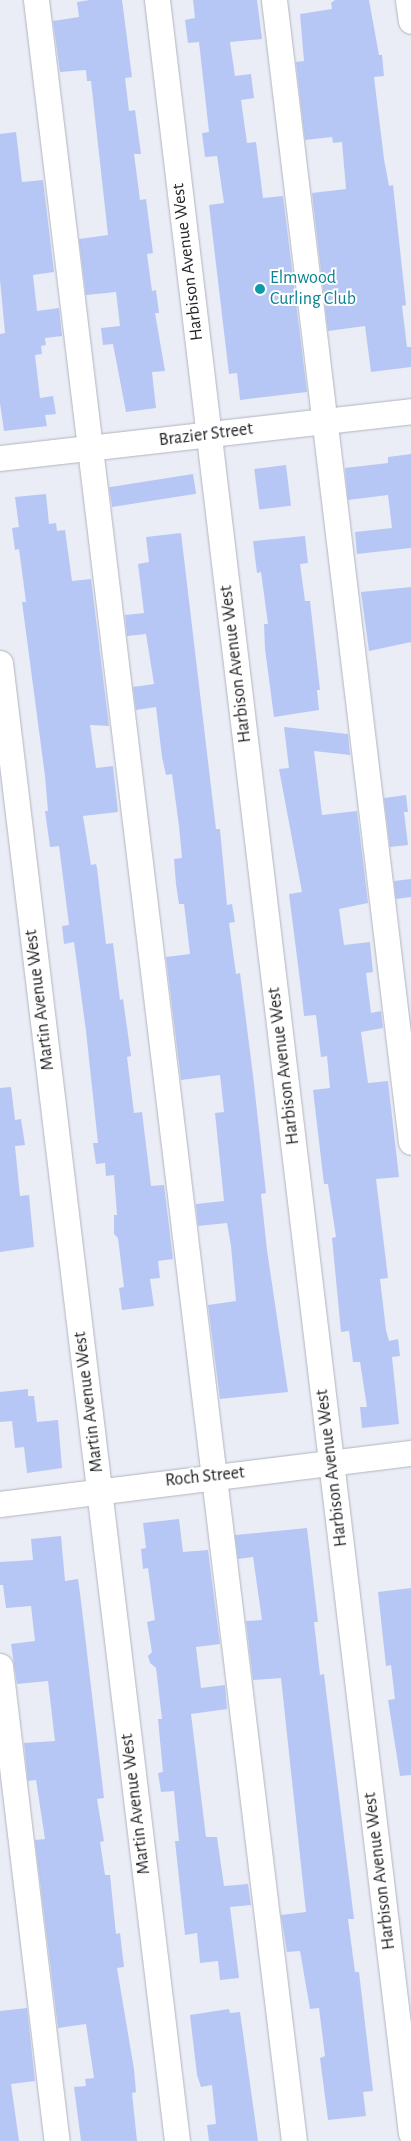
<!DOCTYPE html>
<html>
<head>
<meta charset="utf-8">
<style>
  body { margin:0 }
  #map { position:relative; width:411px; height:2141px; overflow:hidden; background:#eaedf6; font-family:"Alegreya Sans",sans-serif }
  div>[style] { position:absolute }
  .building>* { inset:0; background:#b7c7f5; transform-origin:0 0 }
  .roads { filter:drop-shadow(0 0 1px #b2b5be) drop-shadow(0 0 1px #b2b5be) }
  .minor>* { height:25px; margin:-12.5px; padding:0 12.5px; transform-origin:12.5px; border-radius:12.5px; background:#fff }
  .dots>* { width:14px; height:14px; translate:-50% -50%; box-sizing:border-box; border:2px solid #fff; border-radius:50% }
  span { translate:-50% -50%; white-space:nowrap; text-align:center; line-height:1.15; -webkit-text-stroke:4px #fff; paint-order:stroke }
  .street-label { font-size:18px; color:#242528 }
  .culture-label { font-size:18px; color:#0d838f }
  .left { translate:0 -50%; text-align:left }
</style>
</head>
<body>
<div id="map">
  <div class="building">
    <i style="clip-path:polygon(90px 0,122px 0,132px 77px,125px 78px,129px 111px,135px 110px,141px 154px,134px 154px,140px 200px,146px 199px,153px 253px,147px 254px,152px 291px,156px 290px,159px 313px,155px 313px,165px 371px,152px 372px,156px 408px,126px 412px,113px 344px,103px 345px,101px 328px,120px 326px,116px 292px,86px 295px,79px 239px,108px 235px,91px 81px,87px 81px,86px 70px,60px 72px,53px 21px,79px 17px,77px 2px)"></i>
    <i style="clip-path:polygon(193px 0,257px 0,262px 39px,230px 42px,235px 76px,251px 74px,254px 98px,241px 100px,247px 143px,256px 142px,263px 198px,283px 196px,307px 392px,240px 400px,237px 373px,229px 374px,209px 205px,224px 203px,217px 156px,205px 157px,202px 133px,209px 132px,199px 42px,188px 43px,185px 20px,195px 18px)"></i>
    <i style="clip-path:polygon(335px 0,369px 0,379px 55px,382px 55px,384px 76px,374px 77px,384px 159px,389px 186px,393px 185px,406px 305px,402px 306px,407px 347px,411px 347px,411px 367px,371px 372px,365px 326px,328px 331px,312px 193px,346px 189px,342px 142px,333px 143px,332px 137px,305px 140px,296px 62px,304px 61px,300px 14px,332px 9px,331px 3px)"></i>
    <i style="clip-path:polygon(16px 132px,22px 182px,43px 180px,54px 272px,33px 275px,37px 311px,59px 308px,62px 336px,45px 338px,46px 345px,41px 346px,42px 354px,35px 355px,40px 398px,53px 396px,56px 414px,45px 415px,47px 426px,4px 431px,0 403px,0 334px,5px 333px,0 280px,0 134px)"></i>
    <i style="clip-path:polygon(411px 454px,411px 548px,357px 554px,355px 532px,392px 528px,388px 495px,348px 500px,345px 468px,388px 463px,388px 457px)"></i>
    <i style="left:286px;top:465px;width:41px;height:32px;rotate:83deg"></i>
    <i style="left:193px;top:474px;width:20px;height:85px;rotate:81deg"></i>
    <i style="clip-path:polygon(46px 494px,49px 524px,56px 523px,57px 531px,65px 530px,72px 581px,91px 579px,109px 726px,90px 725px,96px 768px,113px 766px,118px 812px,83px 816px,91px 865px,96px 864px,97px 868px,106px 944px,113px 943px,120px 1000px,123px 999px,131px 1056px,127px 1057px,134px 1113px,142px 1112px,151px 1186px,164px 1185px,173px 1259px,158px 1261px,160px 1278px,150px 1279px,154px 1306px,122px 1310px,119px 1288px,124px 1287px,118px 1238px,114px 1234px,114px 1215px,117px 1215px,114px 1175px,106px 1176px,105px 1163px,96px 1164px,93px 1143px,98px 1143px,86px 1031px,74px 942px,64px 944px,62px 926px,69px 925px,59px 846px,50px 847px,45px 811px,48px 811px,45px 776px,22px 602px,26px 602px,19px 549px,15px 550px,12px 528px,19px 527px,15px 497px)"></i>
    <i style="clip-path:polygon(181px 533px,216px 829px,220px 829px,227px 905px,232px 904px,235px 922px,229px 923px,236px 974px,240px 973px,253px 1075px,266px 1193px,261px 1194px,267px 1250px,288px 1392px,220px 1399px,208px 1305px,236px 1301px,231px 1246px,227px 1223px,198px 1226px,196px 1204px,224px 1201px,215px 1113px,224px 1112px,220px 1075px,181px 1080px,166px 957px,190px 954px,184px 904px,179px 904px,176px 884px,174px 859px,182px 858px,179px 826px,172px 774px,166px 775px,162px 757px,156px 707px,136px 710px,133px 687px,154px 684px,146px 634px,127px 636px,125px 615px,144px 613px,138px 564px,149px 562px,146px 537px)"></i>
    <i style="clip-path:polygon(305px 536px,308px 563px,300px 564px,305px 601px,310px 601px,320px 690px,317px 690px,319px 710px,274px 717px,265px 649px,264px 624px,268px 624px,261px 572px,257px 573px,253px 541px)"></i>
    <i style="clip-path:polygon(411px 587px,411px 642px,369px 651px,361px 592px)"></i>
    <i style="clip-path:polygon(284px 727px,348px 734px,350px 755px,314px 751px,322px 815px,357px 811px,368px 903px,339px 909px,344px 945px,370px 942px,373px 972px,366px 973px,371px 1013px,381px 1011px,383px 1028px,361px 1032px,368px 1083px,388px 1081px,399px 1177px,376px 1179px,388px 1278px,380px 1279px,386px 1330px,389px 1341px,398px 1339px,400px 1356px,392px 1357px,399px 1424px,362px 1428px,360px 1407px,367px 1407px,360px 1362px,353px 1362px,349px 1331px,341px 1332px,332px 1238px,336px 1237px,328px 1184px,324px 1184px,313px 1090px,330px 1088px,327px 1056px,321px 1057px,316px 1015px,304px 1016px,302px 997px,289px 894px,302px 892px,279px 769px,289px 768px)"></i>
    <i style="clip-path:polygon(406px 795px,408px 812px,404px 812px,408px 845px,390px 847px,384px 798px)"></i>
    <i style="clip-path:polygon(411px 879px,411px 897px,396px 899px,394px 881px)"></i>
    <i style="clip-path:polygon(11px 1087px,15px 1120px,21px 1119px,25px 1145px,15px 1146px,20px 1196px,29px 1195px,34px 1247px,0 1252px,0 1088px)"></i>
    <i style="clip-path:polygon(28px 1389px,28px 1396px,34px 1396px,37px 1422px,58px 1420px,62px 1468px,27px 1473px,24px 1447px,15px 1448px,12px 1421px,0 1422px,0 1392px)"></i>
    <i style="clip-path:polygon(179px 1519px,183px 1552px,208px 1550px,220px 1644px,196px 1647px,201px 1688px,225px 1685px,227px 1709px,191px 1714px,206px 1837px,217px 1837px,224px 1886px,248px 1884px,251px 1905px,230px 1907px,239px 1978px,220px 1980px,218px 1961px,200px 1963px,197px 1933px,185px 1935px,175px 1841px,179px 1841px,174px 1791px,161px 1792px,158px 1773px,163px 1772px,158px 1719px,162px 1719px,156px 1668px,150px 1663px,148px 1656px,152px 1652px,147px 1622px,155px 1620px,148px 1568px,143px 1569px,141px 1549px,146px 1548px,143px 1523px)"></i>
    <i style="clip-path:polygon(307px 1528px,318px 1622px,314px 1622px,320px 1675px,324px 1674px,354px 1919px,348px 1919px,355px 1972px,359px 1972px,373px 2091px,363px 2092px,366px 2116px,328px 2120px,320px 2058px,325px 2056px,319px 2008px,310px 2009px,300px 1951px,287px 1952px,281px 1915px,306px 1912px,281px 1678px,253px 1680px,246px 1621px,262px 1620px,253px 1557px,238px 1559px,235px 1535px)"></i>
    <i style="clip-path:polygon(61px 1536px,65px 1581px,78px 1579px,81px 1601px,104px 1798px,97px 1799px,104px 1841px,100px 1842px,105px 1875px,110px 1875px,116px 1934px,120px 1933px,124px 1967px,117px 1968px,134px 2069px,136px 2092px,132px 2093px,137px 2141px,81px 2141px,74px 2087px,86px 2086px,85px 2079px,94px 2078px,86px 2024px,58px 2028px,35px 1840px,45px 1839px,36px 1780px,28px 1781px,24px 1743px,55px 1741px,48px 1681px,17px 1684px,11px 1644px,35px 1641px,31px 1606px,6px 1608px,3px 1585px,0 1585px,0 1562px,33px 1560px,31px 1539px)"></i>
    <i style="clip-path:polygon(411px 1588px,411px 1775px,400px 1776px,388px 1700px,395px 1699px,391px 1665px,386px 1666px,378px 1592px)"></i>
    <i style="clip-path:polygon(27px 2008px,35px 2081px,11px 2084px,19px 2141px,0 2141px,0 2011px)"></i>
    <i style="clip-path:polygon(229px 2009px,230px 2013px,240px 2012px,258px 2141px,209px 2141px,207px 2125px,216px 2124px,212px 2085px,201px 2087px,197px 2075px,190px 2015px)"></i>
  </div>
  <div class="roads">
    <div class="minor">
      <i style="left:36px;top:0;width:2156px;rotate:83.13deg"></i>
      <i style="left:157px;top:0;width:2148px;rotate:83.21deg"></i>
      <i style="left:274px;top:0;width:1150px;rotate:83.16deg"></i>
      <i style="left:408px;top:0;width:21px;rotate:82deg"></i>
      <i style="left:0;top:458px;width:414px;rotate:-6.5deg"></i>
      <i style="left:0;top:663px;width:1489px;rotate:83.17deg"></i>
      <i style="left:0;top:1504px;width:414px;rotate:-7.1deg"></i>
      <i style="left:0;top:1666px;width:478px;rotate:83.2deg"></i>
    </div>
  </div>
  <div class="dots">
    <i style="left:260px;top:289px;background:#0f9aa8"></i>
  </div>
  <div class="street-label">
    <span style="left:188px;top:262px;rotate:-97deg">Harbison Avenue West</span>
    <span style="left:206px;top:435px;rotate:-7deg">Brazier Street</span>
    <span style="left:236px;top:664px;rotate:-97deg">Harbison Avenue West</span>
    <span style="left:40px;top:1000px;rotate:-97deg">Martin Avenue West</span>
    <span style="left:284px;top:1066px;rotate:-97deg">Harbison Avenue West</span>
    <span style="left:89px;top:1402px;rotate:-97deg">Martin Avenue West</span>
    <span style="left:332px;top:1468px;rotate:-97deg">Harbison Avenue West</span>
    <span style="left:205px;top:1477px;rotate:-6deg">Roch Street</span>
    <span style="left:136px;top:1804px;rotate:-97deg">Martin Avenue West</span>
    <span style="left:380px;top:1871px;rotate:-97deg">Harbison Avenue West</span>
  </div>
  <div class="culture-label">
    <span class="left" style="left:270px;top:289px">Elmwood<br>Curling Club</span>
  </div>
</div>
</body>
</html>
